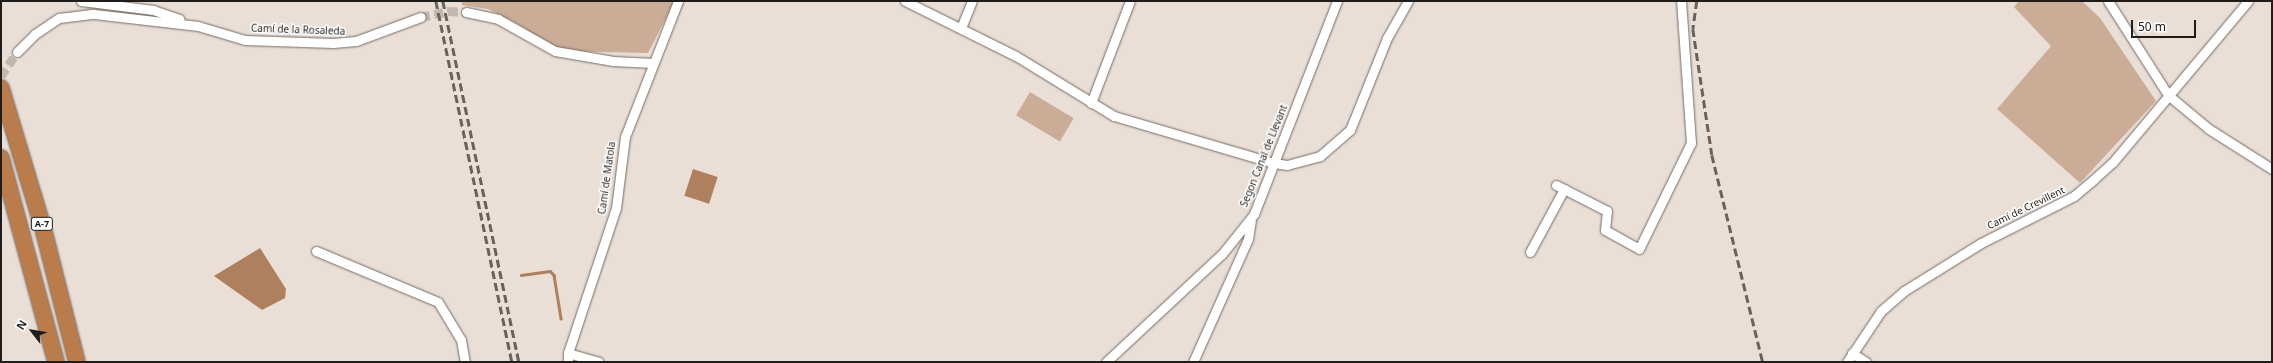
<!DOCTYPE html>
<html>
<head>
<meta charset="utf-8">
<style>
  body { margin:0 }
  #map { position:relative; width:2273px; height:363px; overflow:hidden; background:#eadfd7; font-family:"Noto Sans",sans-serif }
  div>[style] { position:absolute }
  .green>* { inset:0; background:#caac97; transform-origin:0 0 }
  .water>* { inset:0; background:#af805d; transform-origin:0 0 }
  .stream>* { height:2.5px; margin:-1.25px; padding:0 1.25px; transform-origin:1.25px; border-radius:1.25px; background:#af805d }
  .minor-tunnel>* { height:9px; margin-top:-4.5px; transform-origin:0; background:repeating-linear-gradient(90deg,#c2b8b1 0 9px,transparent 0 13.5px) }
  .roads { filter:drop-shadow(0 0 1px #756b65) drop-shadow(0 0 1px #756b65) }
  .minor>* { height:9px; margin:-4.5px; padding:0 4.5px; transform-origin:4.5px; border-radius:4.5px; background:#fff }
  .motorway>* { height:16px; margin:-8px; padding:0 8px; transform-origin:8px; border-radius:8px; background:#bb7c4b }
  .rail>* { height:2.5px; margin-top:-1.25px; transform-origin:0; background:repeating-linear-gradient(90deg,#68615d 0 8px,transparent 0 12px) }
  span { translate:-50% -50%; white-space:nowrap; text-align:center; line-height:1.15; -webkit-text-stroke:3px #fff; paint-order:stroke }
  .shield-label span { padding:1px 3px; background:#fff; border:1px solid; border-radius:3px; -webkit-text-stroke-width:0 }
  .shield-label { font-size:9px; color:#201c19; font-weight:700 }
  .street-label { font-size:10px; color:#201c19 }
  .frame { position:absolute; inset:0; border:2px solid #201c19; pointer-events:none }
  .north { position:absolute; left:12px; top:311px; width:40px; height:40px; -webkit-text-stroke:3px #fff; paint-order:stroke; rotate:301deg; font-size:11px; font-weight:700; line-height:16px; text-align:center; color:#201c19 }
  .north::after { content:''; display:block; margin:auto; width:14px; height:18px; background:#201c19; clip-path:polygon(50% 0,100% 100%,50% 72%,0 100%) }
  .scale { position:absolute; left:2131px; top:20px; width:65px; height:18px; box-sizing:border-box; border:2px solid #201c19; border-top:0; padding-left:5px; font-size:12px; line-height:14px; white-space:nowrap; color:#201c19; -webkit-text-stroke:3px #fff; paint-order:stroke }
</style>
</head>
<body>
<div id="map">
  <div class="green">
    <i style="clip-path:polygon(462px 1px,675px 1px,648px 53px,555px 51px,523px 27px,488px 9px,462px 5px)"></i>
    <i style="clip-path:polygon(2019px 1px,2082px 1px,2100px 18px,2156px 101px,2080px 183px,1997px 109px,2051px 46px,2014px 7px)"></i>
    <i style="left:1030px;top:92px;width:51px;height:27px;rotate:31deg"></i>
  </div>
  <div class="water">
    <i style="left:693px;top:169px;width:26px;height:28px;rotate:18deg"></i>
    <i style="clip-path:polygon(260px 248px,286px 289px,285px 298px,262px 310px,214px 276px)"></i>
  </div>
  <div class="stream">
    <i style="left:521px;top:275px;width:29px;rotate:-8deg"></i>
    <i style="left:550px;top:271px;width:6px;rotate:45deg"></i>
    <i style="left:554px;top:275px;width:44px;rotate:80.8deg"></i>
  </div>
  <div class="minor-tunnel">
    <i style="left:421px;top:17px;width:29px;rotate:-12deg"></i>
    <i style="left:449px;top:11px;width:17px;rotate:3deg"></i>
    <i style="left:1px;top:76px;width:29px;rotate:-56deg"></i>
  </div>
  <div class="roads">
    <div class="minor">
      <i style="left:81px;top:1px;width:73px;rotate:7.1deg"></i>
      <i style="left:153px;top:10px;width:28px;rotate:19deg"></i>
      <i style="left:905px;top:1px;width:124px;rotate:26.4deg"></i>
      <i style="left:1016px;top:56px;width:115px;rotate:31.5deg"></i>
      <i style="left:1114px;top:116px;width:167px;rotate:16.4deg"></i>
      <i style="left:1274px;top:163px;width:13px;rotate:9deg"></i>
      <i style="left:1287px;top:165px;width:34px;rotate:-15deg"></i>
      <i style="left:1320px;top:156px;width:40px;rotate:-41deg"></i>
      <i style="left:1350px;top:130px;width:99px;rotate:-68.1deg"></i>
      <i style="left:1387px;top:38px;width:43px;rotate:-60.4deg"></i>
      <i style="left:2108px;top:1px;width:112px;rotate:57.4deg"></i>
      <i style="left:2168px;top:95px;width:53px;rotate:39.7deg"></i>
      <i style="left:2209px;top:129px;width:75px;rotate:32.4deg"></i>
      <i style="left:466px;top:12px;width:33px;rotate:12deg"></i>
      <i style="left:498px;top:19px;width:65px;rotate:29.3deg"></i>
      <i style="left:555px;top:51px;width:59px;rotate:9.8deg"></i>
      <i style="left:613px;top:61px;width:40px;rotate:2.9deg"></i>
      <i style="left:961px;top:28px;width:29px;rotate:-68deg"></i>
      <i style="left:17px;top:52px;width:25px;rotate:-45deg"></i>
      <i style="left:35px;top:34px;width:29px;rotate:-34deg"></i>
      <i style="left:59px;top:18px;width:35px;rotate:-7deg"></i>
      <i style="left:94px;top:14px;width:105px;rotate:6.6deg"></i>
      <i style="left:198px;top:26px;width:49px;rotate:16.6deg"></i>
      <i style="left:245px;top:40px;width:88px;rotate:2deg"></i>
      <i style="left:333px;top:43px;width:23px;rotate:-5deg"></i>
      <i style="left:356px;top:41px;width:69px;rotate:-20.3deg"></i>
      <i style="left:1091px;top:103px;width:109px;rotate:-69.1deg"></i>
      <i style="left:1556px;top:185px;width:57px;rotate:27deg"></i>
      <i style="left:1607px;top:211px;width:19px;rotate:96deg"></i>
      <i style="left:1605px;top:230px;width:39px;rotate:29deg"></i>
      <i style="left:1639px;top:249px;width:118px;rotate:-63.9deg"></i>
      <i style="left:1691px;top:143px;width:142px;rotate:-94deg"></i>
      <i style="left:316px;top:251px;width:132px;rotate:22.7deg"></i>
      <i style="left:438px;top:302px;width:44px;rotate:58.8deg"></i>
      <i style="left:461px;top:340px;width:22px;rotate:80deg"></i>
      <i style="left:1530px;top:252px;width:72px;rotate:-61.6deg"></i>
      <i style="left:568px;top:353px;width:32px;rotate:16deg"></i>
      <i style="left:1852px;top:353px;width:17px;rotate:33deg"></i>
      <i style="left:568px;top:362px;width:9px;rotate:-90deg"></i>
      <i style="left:568px;top:353px;width:153px;rotate:-71.7deg"></i>
      <i style="left:616px;top:208px;width:72px;rotate:-82.8deg"></i>
      <i style="left:625px;top:137px;width:146px;rotate:-68.7deg"></i>
      <i style="left:1106px;top:362px;width:158px;rotate:-43deg"></i>
      <i style="left:1222px;top:254px;width:51px;rotate:-51.3deg"></i>
      <i style="left:1254px;top:214px;width:229px;rotate:-68.7deg"></i>
      <i style="left:1193px;top:362px;width:135px;rotate:-65.9deg"></i>
      <i style="left:1248px;top:239px;width:18px;rotate:-81deg"></i>
      <i style="left:1847px;top:362px;width:61px;rotate:-56.3deg"></i>
      <i style="left:1881px;top:311px;width:30px;rotate:-41deg"></i>
      <i style="left:1904px;top:291px;width:91px;rotate:-31.9deg"></i>
      <i style="left:1981px;top:243px;width:104px;rotate:-26.8deg"></i>
      <i style="left:2074px;top:196px;width:26px;rotate:-40deg"></i>
      <i style="left:2094px;top:179px;width:25px;rotate:-42deg"></i>
      <i style="left:2113px;top:162px;width:210px;rotate:-50deg"></i>
    </div>
    <div class="motorway">
      <i style="left:1px;top:88px;width:146px;rotate:73.3deg"></i>
      <i style="left:43px;top:228px;width:138px;rotate:75.8deg"></i>
      <i style="left:1px;top:158px;width:211px;rotate:74.9deg"></i>
    </div>
  </div>
  <div class="rail">
    <i style="left:436px;top:1px;width:369px;rotate:78.1deg"></i>
    <i style="left:443px;top:1px;width:369px;rotate:78.1deg"></i>
    <i style="left:1697px;top:1px;width:28px;rotate:98deg"></i>
    <i style="left:1693px;top:29px;width:127px;rotate:81.4deg"></i>
    <i style="left:1712px;top:155px;width:213px;rotate:76.2deg"></i>
  </div>
  <div class="shield-label">
    <span style="left:42px;top:224px">A-7</span>
  </div>
  <div class="street-label">
    <span style="left:298px;top:30px;rotate:2deg">Camí de la Rosaleda</span>
    <span style="left:1264px;top:156px;rotate:-68deg">Segon Canal de Llevant</span>
    <span style="left:607px;top:178px;rotate:-82deg">Camí de Matola</span>
    <span style="left:2026px;top:208px;rotate:-26deg">Camí de Crevillent</span>
  </div>
  <div class="frame"></div>
  <div class="north">N</div>
  <div class="scale">50 m</div>
</div>
</body>
</html>
